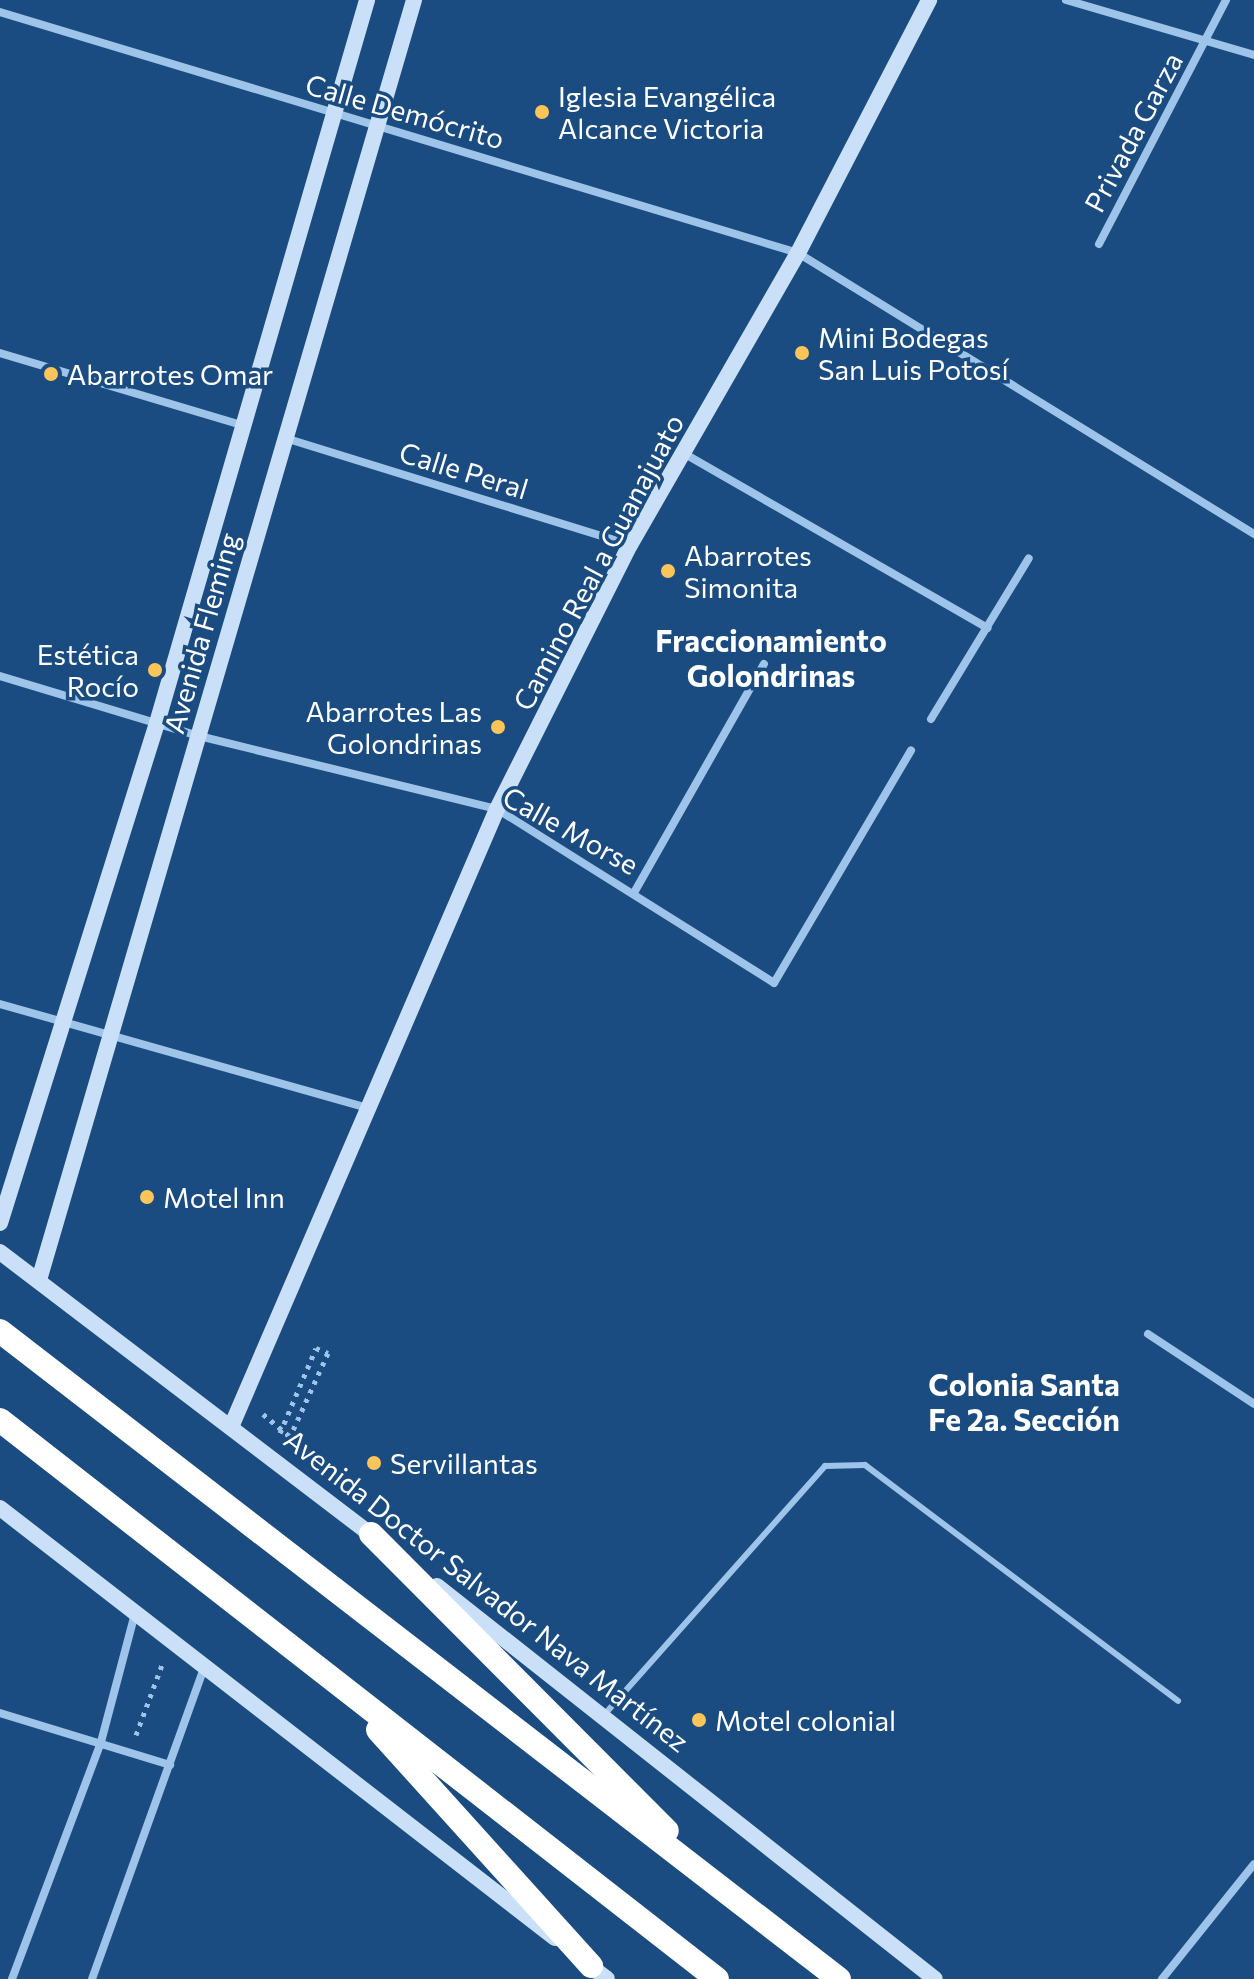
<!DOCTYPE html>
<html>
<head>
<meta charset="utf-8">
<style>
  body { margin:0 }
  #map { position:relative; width:1254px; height:1979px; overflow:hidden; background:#1a4c81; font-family:Commissioner,sans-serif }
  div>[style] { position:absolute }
  .path>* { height:5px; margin-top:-2.5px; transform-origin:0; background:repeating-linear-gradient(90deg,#9ec4ea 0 4px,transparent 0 10px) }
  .lane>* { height:6px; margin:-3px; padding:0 3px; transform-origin:3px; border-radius:3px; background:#9ec4ea }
  .street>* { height:8px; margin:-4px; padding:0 4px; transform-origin:4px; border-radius:4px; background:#9ec4ea }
  .secondary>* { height:16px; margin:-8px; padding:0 8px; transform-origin:8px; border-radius:8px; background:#c9e0f8 }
  .highway>* { height:24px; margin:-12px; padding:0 12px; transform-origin:12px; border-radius:12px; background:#fff }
  .dots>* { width:22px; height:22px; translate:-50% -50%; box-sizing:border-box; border:4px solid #1a4c81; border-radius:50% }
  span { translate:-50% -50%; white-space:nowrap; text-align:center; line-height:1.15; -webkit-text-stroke:7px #1a4c81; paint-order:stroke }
  .poi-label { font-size:28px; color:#fff }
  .left { translate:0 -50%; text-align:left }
  .right { translate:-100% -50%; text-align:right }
  .street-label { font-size:28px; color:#fff }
  .neighbourhood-label { font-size:30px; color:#fff; font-weight:700 }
</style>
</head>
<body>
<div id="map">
  <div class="path">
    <i style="left:263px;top:1414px;width:35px;rotate:40deg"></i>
    <i style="left:280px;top:1433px;width:92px;rotate:-67deg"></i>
    <i style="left:316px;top:1348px;width:13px;rotate:23deg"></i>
    <i style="left:328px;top:1353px;width:97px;rotate:114.4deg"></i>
    <i style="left:136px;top:1735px;width:78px;rotate:-69.7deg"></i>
  </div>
  <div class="lane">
    <i style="left:604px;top:1715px;width:333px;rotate:-48.4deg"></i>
    <i style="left:825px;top:1466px;width:40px;rotate:-1.4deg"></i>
    <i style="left:865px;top:1465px;width:392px;rotate:37deg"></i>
  </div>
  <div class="street">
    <i style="left:1066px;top:0;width:196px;rotate:16.3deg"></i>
    <i style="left:0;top:12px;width:834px;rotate:16.8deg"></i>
    <i style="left:798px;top:253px;width:536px;rotate:31.64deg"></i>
    <i style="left:1099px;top:244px;width:275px;rotate:-62.5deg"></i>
    <i style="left:0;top:353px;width:252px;rotate:16.6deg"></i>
    <i style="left:285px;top:438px;width:361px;rotate:17.2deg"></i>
    <i style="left:685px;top:454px;width:349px;rotate:29.9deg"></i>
    <i style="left:0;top:676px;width:208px;rotate:16.8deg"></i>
    <i style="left:199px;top:736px;width:307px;rotate:13.8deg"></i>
    <i style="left:497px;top:809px;width:327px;rotate:32.1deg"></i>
    <i style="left:774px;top:983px;width:270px;rotate:-59.5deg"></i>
    <i style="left:931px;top:719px;width:188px;rotate:-58.7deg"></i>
    <i style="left:635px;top:891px;width:261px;rotate:-60.4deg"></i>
    <i style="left:0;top:1004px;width:379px;rotate:15.8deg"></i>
    <i style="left:1148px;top:1334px;width:127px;rotate:33.4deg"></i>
    <i style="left:0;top:1713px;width:178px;rotate:17deg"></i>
    <i style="left:12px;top:1979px;width:253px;rotate:-69.4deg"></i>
    <i style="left:101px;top:1742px;width:133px;rotate:-75.2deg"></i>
    <i style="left:92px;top:1979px;width:331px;rotate:-70.2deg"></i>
    <i style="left:1162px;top:1979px;width:147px;rotate:-51.3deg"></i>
  </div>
  <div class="secondary">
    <i style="left:0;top:1223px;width:524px;rotate:-72.57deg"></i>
    <i style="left:157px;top:723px;width:753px;rotate:-73.8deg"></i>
    <i style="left:0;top:1252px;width:475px;rotate:37.3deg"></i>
    <i style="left:39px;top:1280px;width:1334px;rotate:-73.67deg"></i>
    <i style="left:231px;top:1427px;width:673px;rotate:-66.71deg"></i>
    <i style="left:497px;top:809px;width:296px;rotate:-63.3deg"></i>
    <i style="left:630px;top:545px;width:337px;rotate:-60.1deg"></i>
    <i style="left:798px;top:253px;width:285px;rotate:-62.6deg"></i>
    <i style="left:0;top:1508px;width:702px;rotate:37.77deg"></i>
    <i style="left:437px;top:1586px;width:634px;rotate:38.28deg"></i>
    <i style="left:582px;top:1960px;width:31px;rotate:37deg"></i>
  </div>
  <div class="highway">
    <i style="left:0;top:1331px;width:1060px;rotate:37.68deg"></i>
    <i style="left:0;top:1420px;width:909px;rotate:37.94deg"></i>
    <i style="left:371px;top:1534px;width:419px;rotate:45.1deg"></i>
    <i style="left:378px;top:1730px;width:318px;rotate:47.9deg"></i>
  </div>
  <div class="dots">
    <i style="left:542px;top:112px;background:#fcc559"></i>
    <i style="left:802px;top:353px;background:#fcc559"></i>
    <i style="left:51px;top:374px;background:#fcc559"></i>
    <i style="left:668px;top:571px;background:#fcc559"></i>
    <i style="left:155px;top:670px;background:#fcc559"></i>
    <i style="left:498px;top:727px;background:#fcc559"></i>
    <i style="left:147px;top:1197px;background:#fcc559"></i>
    <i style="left:374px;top:1463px;background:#fcc559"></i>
    <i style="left:699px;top:1720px;background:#fcc559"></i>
  </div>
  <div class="poi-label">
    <span class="left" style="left:558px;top:112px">Iglesia Evangélica<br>Alcance Victoria</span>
    <span class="left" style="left:818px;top:353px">Mini Bodegas<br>San Luis Potosí</span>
    <span class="left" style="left:67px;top:374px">Abarrotes Omar</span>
    <span class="left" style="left:684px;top:571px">Abarrotes<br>Simonita</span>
    <span class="right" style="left:139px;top:670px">Estética<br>Rocío</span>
    <span class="right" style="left:482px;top:727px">Abarrotes Las<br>Golondrinas</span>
    <span class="left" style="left:163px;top:1197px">Motel Inn</span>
    <span class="left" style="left:390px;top:1463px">Servillantas</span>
    <span class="left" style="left:715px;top:1720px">Motel colonial</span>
  </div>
  <div class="street-label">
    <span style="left:405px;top:111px;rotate:16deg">Calle Demócrito</span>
    <span style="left:1133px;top:132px;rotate:-62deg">Privada Garza</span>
    <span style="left:464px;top:470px;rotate:17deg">Calle Peral</span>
    <span style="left:598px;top:562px;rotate:-62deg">Camino Real a Guanajuato</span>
    <span style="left:201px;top:633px;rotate:-74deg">Avenida Fleming</span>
    <span style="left:571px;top:830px;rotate:29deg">Calle Morse</span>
    <span style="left:487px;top:1590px;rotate:38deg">Avenida Doctor Salvador Nava Martínez</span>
  </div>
  <div class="neighbourhood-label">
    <span style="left:771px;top:657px">Fraccionamiento<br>Golondrinas</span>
    <span style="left:1024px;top:1401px">Colonia Santa<br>Fe 2a. Sección</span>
  </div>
</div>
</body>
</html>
